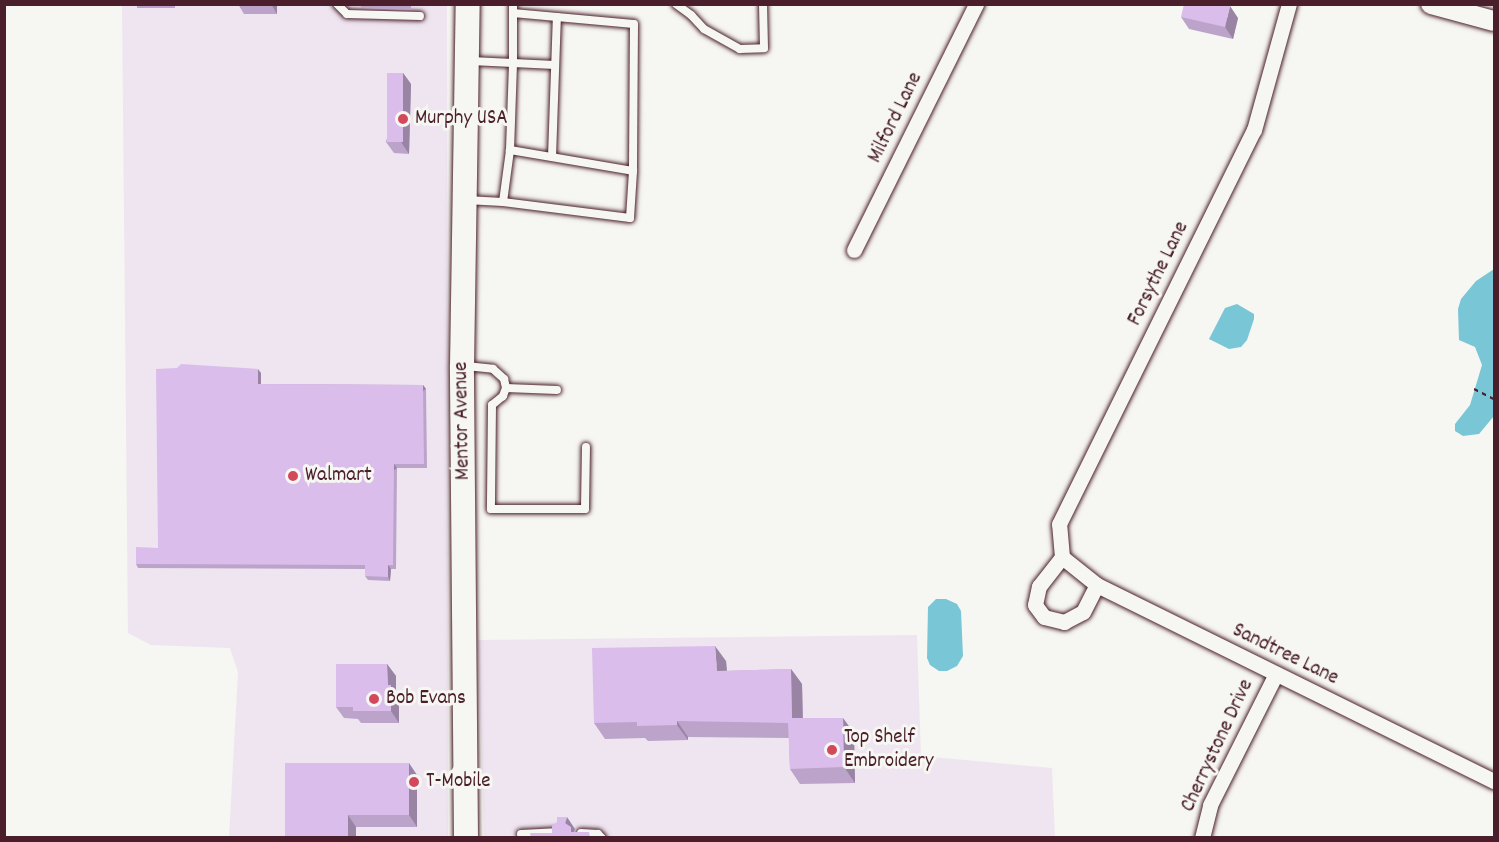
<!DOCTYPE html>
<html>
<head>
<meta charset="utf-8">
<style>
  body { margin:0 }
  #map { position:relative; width:1499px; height:842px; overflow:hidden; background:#f6f6f2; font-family:Dekko,sans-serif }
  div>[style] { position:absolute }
  .built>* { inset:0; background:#eee5f0 }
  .water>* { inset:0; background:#79c6d7 }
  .path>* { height:2px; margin-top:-1px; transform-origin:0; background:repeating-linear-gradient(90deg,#4a1f2b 0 4.5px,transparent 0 9px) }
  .roads { filter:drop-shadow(0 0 2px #4a1f2b) drop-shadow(0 0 2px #4a1f2b) }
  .service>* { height:8px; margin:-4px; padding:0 4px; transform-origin:4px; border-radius:4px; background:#f6f6f2 }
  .minor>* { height:15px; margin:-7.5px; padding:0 7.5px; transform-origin:7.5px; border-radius:7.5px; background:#f6f6f2 }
  .tertiary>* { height:20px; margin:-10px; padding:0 10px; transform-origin:10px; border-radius:10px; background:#f6f6f2 }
  .primary>* { height:24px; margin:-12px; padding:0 12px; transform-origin:12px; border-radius:12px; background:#f6f6f2 }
  .wall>* { inset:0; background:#bba3ca; transform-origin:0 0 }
  .shaded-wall>* { inset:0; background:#9984a4; transform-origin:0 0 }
  .building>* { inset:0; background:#dabdeb; transform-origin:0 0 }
  .dots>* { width:16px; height:16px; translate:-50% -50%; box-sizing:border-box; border:3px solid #f6f6f2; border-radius:50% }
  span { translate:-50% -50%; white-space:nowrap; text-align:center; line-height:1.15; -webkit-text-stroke:6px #f6f6f2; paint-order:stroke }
  .street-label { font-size:21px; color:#4a1f2b }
  .poi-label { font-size:21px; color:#4a1f2b }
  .left { translate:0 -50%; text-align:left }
  .frame { position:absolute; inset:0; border:6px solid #4a1f2b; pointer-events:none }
</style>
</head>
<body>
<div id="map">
  <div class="built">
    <i style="clip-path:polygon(122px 5px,447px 5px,448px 837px,229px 837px,238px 672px,230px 648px,151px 645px,128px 633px)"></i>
    <i style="clip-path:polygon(917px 635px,921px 756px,1052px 768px,1055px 837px,484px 837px,478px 640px)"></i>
  </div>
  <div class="water">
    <i style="clip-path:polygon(1494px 269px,1494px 416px,1479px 434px,1463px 436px,1455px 431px,1455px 424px,1470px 405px,1482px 365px,1475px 347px,1459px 340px,1458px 309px,1461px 299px,1476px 281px)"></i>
    <i style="clip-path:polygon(1237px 304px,1254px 314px,1254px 319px,1247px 340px,1241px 347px,1229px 349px,1209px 339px,1225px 308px)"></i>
    <i style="clip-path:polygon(936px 599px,946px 599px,957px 604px,961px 611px,963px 656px,957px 666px,947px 671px,939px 671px,930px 665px,927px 658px,928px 607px)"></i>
  </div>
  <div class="path">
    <i style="left:1474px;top:389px;width:22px;rotate:27deg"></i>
  </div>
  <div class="roads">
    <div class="service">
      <i style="left:337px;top:4px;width:14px;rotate:45deg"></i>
      <i style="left:347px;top:14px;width:73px;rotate:1.6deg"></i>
      <i style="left:676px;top:4px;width:19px;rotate:36deg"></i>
      <i style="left:691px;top:15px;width:19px;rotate:47deg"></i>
      <i style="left:704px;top:29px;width:41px;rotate:29.1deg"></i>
      <i style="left:740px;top:49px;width:24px;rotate:-2deg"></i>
      <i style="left:764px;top:48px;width:44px;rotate:-91.3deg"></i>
      <i style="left:513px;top:13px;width:121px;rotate:5.2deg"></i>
      <i style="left:634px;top:24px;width:147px;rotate:90.4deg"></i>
      <i style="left:633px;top:171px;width:125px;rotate:-170.3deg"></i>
      <i style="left:510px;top:150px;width:87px;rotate:-88deg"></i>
      <i style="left:513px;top:63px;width:42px;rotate:2.7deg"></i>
      <i style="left:471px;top:61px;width:42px;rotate:2.7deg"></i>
      <i style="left:513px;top:63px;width:59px;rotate:-90deg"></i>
      <i style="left:552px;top:157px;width:140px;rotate:-88deg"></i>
      <i style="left:466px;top:200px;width:37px;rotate:3deg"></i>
      <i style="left:503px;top:202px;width:128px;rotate:7.2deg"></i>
      <i style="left:630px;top:218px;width:47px;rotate:-86.3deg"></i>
      <i style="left:503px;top:202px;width:52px;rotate:-82.3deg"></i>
      <i style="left:466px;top:366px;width:27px;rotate:6deg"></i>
      <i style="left:493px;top:369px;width:15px;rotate:42deg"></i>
      <i style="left:504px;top:379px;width:9px;rotate:77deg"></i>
      <i style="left:506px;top:388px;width:9px;rotate:111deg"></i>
      <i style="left:503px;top:396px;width:14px;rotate:141deg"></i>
      <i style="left:492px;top:405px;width:104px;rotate:90.6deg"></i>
      <i style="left:491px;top:509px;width:94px"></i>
      <i style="left:585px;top:509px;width:62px;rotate:-89.1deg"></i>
      <i style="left:506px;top:388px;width:51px;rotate:2.2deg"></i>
      <i style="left:581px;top:833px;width:17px;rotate:3deg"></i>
      <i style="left:598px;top:834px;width:6px;rotate:45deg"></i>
      <i style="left:521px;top:834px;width:39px;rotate:-3deg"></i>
    </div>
    <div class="minor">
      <i style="left:854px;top:250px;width:275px;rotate:-63.6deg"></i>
      <i style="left:1062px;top:557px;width:33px;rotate:-95deg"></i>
      <i style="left:1059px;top:524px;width:440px;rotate:-63.7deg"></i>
      <i style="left:1254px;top:130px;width:131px;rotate:-74.5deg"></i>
      <i style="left:1062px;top:557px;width:45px;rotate:38.7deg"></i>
      <i style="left:1097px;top:585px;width:443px;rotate:26.3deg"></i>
      <i style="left:1062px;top:557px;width:37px;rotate:128deg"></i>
      <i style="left:1039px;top:586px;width:19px;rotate:102deg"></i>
      <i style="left:1035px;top:605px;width:15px;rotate:53deg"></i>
      <i style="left:1044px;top:617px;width:21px;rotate:14deg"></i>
      <i style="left:1064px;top:622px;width:21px;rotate:-28deg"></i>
      <i style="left:1083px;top:612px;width:30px;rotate:-63deg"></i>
      <i style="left:1202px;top:838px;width:34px;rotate:-76deg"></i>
      <i style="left:1210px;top:805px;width:147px;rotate:-63.3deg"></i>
    </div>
    <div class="tertiary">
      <i style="left:1431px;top:4px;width:65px;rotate:15.1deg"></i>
    </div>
    <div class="primary">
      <i style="left:466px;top:838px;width:472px;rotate:-90.5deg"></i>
      <i style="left:462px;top:366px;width:362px;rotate:-89.1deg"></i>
    </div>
  </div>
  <div class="wall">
    <i style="left:137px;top:4px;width:38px;height:4px"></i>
    <i style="clip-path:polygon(238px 4px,277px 4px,277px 14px,244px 14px)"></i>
    <i style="clip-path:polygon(359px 4px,411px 4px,411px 10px,362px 8px)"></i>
    <i style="clip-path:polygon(1181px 17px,1238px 18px,1233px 39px,1189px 29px)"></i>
    <i style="clip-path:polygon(403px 73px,411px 84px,409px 154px,394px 153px,386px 142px)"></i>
    <i style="clip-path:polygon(261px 373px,261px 384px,423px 385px,426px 389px,427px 468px,397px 468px,396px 569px,391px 569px,390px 581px,368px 580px,365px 576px,365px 569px,138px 568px,136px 564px,158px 548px)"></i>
    <i style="clip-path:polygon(726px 661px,727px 671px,791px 669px,802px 684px,803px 718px,854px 733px,855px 783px,800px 784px,790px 769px,789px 738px,688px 737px,688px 740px,648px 741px,645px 738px,605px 739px,594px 723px)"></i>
    <i style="clip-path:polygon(387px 664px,396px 676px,396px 692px,399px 696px,399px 723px,361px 723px,358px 719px,344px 718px,336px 707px)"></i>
    <i style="clip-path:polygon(417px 775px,417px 827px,356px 827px,285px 837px)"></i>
  </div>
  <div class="shaded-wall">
    <i style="clip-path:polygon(271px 4px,277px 4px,277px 14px)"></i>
    <i style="clip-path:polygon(1230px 6px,1238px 18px,1233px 39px,1225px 27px)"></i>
    <i style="clip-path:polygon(403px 73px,411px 84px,409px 154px,401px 142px)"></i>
    <i style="clip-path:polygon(258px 369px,261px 373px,261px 388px,258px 384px)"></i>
    <i style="left:423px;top:385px;width:5px;height:79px;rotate:53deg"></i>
    <i style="left:394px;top:464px;width:5px;height:101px;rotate:53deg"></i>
    <i style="clip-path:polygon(388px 565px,391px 569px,390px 581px,388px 577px)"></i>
    <i style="clip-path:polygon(715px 646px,726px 661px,728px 686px,717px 671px)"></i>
    <i style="clip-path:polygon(387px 664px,396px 676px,396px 692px,399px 696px,399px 723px,391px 711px,388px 685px)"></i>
    <i style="clip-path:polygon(791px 669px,802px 684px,803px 734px,792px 718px)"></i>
    <i style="clip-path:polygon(843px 718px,854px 733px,855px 783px,844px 767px)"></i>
    <i style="clip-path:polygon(677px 721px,688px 737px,688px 740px,677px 725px)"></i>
    <i style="clip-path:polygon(409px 763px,417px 775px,417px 827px,409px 815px)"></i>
    <i style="clip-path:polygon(348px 815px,356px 827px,356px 837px,348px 837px)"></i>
    <i style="clip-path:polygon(567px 817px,575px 829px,574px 832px,578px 837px,575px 837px,565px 823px)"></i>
  </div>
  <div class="building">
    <i style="clip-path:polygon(1184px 4px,1224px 4px,1230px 6px,1225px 27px,1181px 17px)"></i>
    <i style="left:387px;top:73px;width:16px;height:69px"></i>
    <i style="clip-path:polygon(181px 364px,258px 369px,258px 384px,423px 385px,424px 464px,394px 464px,393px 565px,388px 565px,388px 577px,365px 576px,365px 565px,136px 564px,136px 547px,158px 548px,156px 369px,177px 368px)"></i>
    <i style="clip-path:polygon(715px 646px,717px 671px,791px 669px,792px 718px,843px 718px,844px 767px,790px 769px,788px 723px,677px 721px,677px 725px,637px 726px,637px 722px,594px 723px,592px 648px)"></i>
    <i style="clip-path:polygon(336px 664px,387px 664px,388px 685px,391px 685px,391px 711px,353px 711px,353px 707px,336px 707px)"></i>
    <i style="clip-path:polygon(285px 763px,409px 763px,409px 815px,348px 815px,348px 837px,285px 837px)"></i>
    <i style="clip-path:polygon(557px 817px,567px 817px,565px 823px,571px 827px,571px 832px,589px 832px,590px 837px,531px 837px,530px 833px,552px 833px,552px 826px,557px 822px)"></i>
  </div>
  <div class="dots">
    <i style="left:403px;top:119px;background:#d1495b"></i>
    <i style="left:293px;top:476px;background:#d1495b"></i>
    <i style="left:374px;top:699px;background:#d1495b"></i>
    <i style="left:832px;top:750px;background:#d1495b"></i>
    <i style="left:414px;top:782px;background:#d1495b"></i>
  </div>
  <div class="street-label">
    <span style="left:896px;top:118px;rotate:-64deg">Milford Lane</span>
    <span style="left:1159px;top:274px;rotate:-64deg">Forsythe Lane</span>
    <span style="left:463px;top:421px;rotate:-91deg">Mentor Avenue</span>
    <span style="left:1285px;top:655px;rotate:26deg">Sandtree Lane</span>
    <span style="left:1218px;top:746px;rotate:-65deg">Cherrystone Drive</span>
  </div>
  <div class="poi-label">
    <span class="left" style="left:415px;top:119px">Murphy USA</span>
    <span class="left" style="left:305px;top:476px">Walmart</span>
    <span class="left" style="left:386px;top:699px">Bob Evans</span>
    <span class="left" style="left:844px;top:750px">Top Shelf<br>Embroidery</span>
    <span class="left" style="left:426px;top:782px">T-Mobile</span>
  </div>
  <div class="frame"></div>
</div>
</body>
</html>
